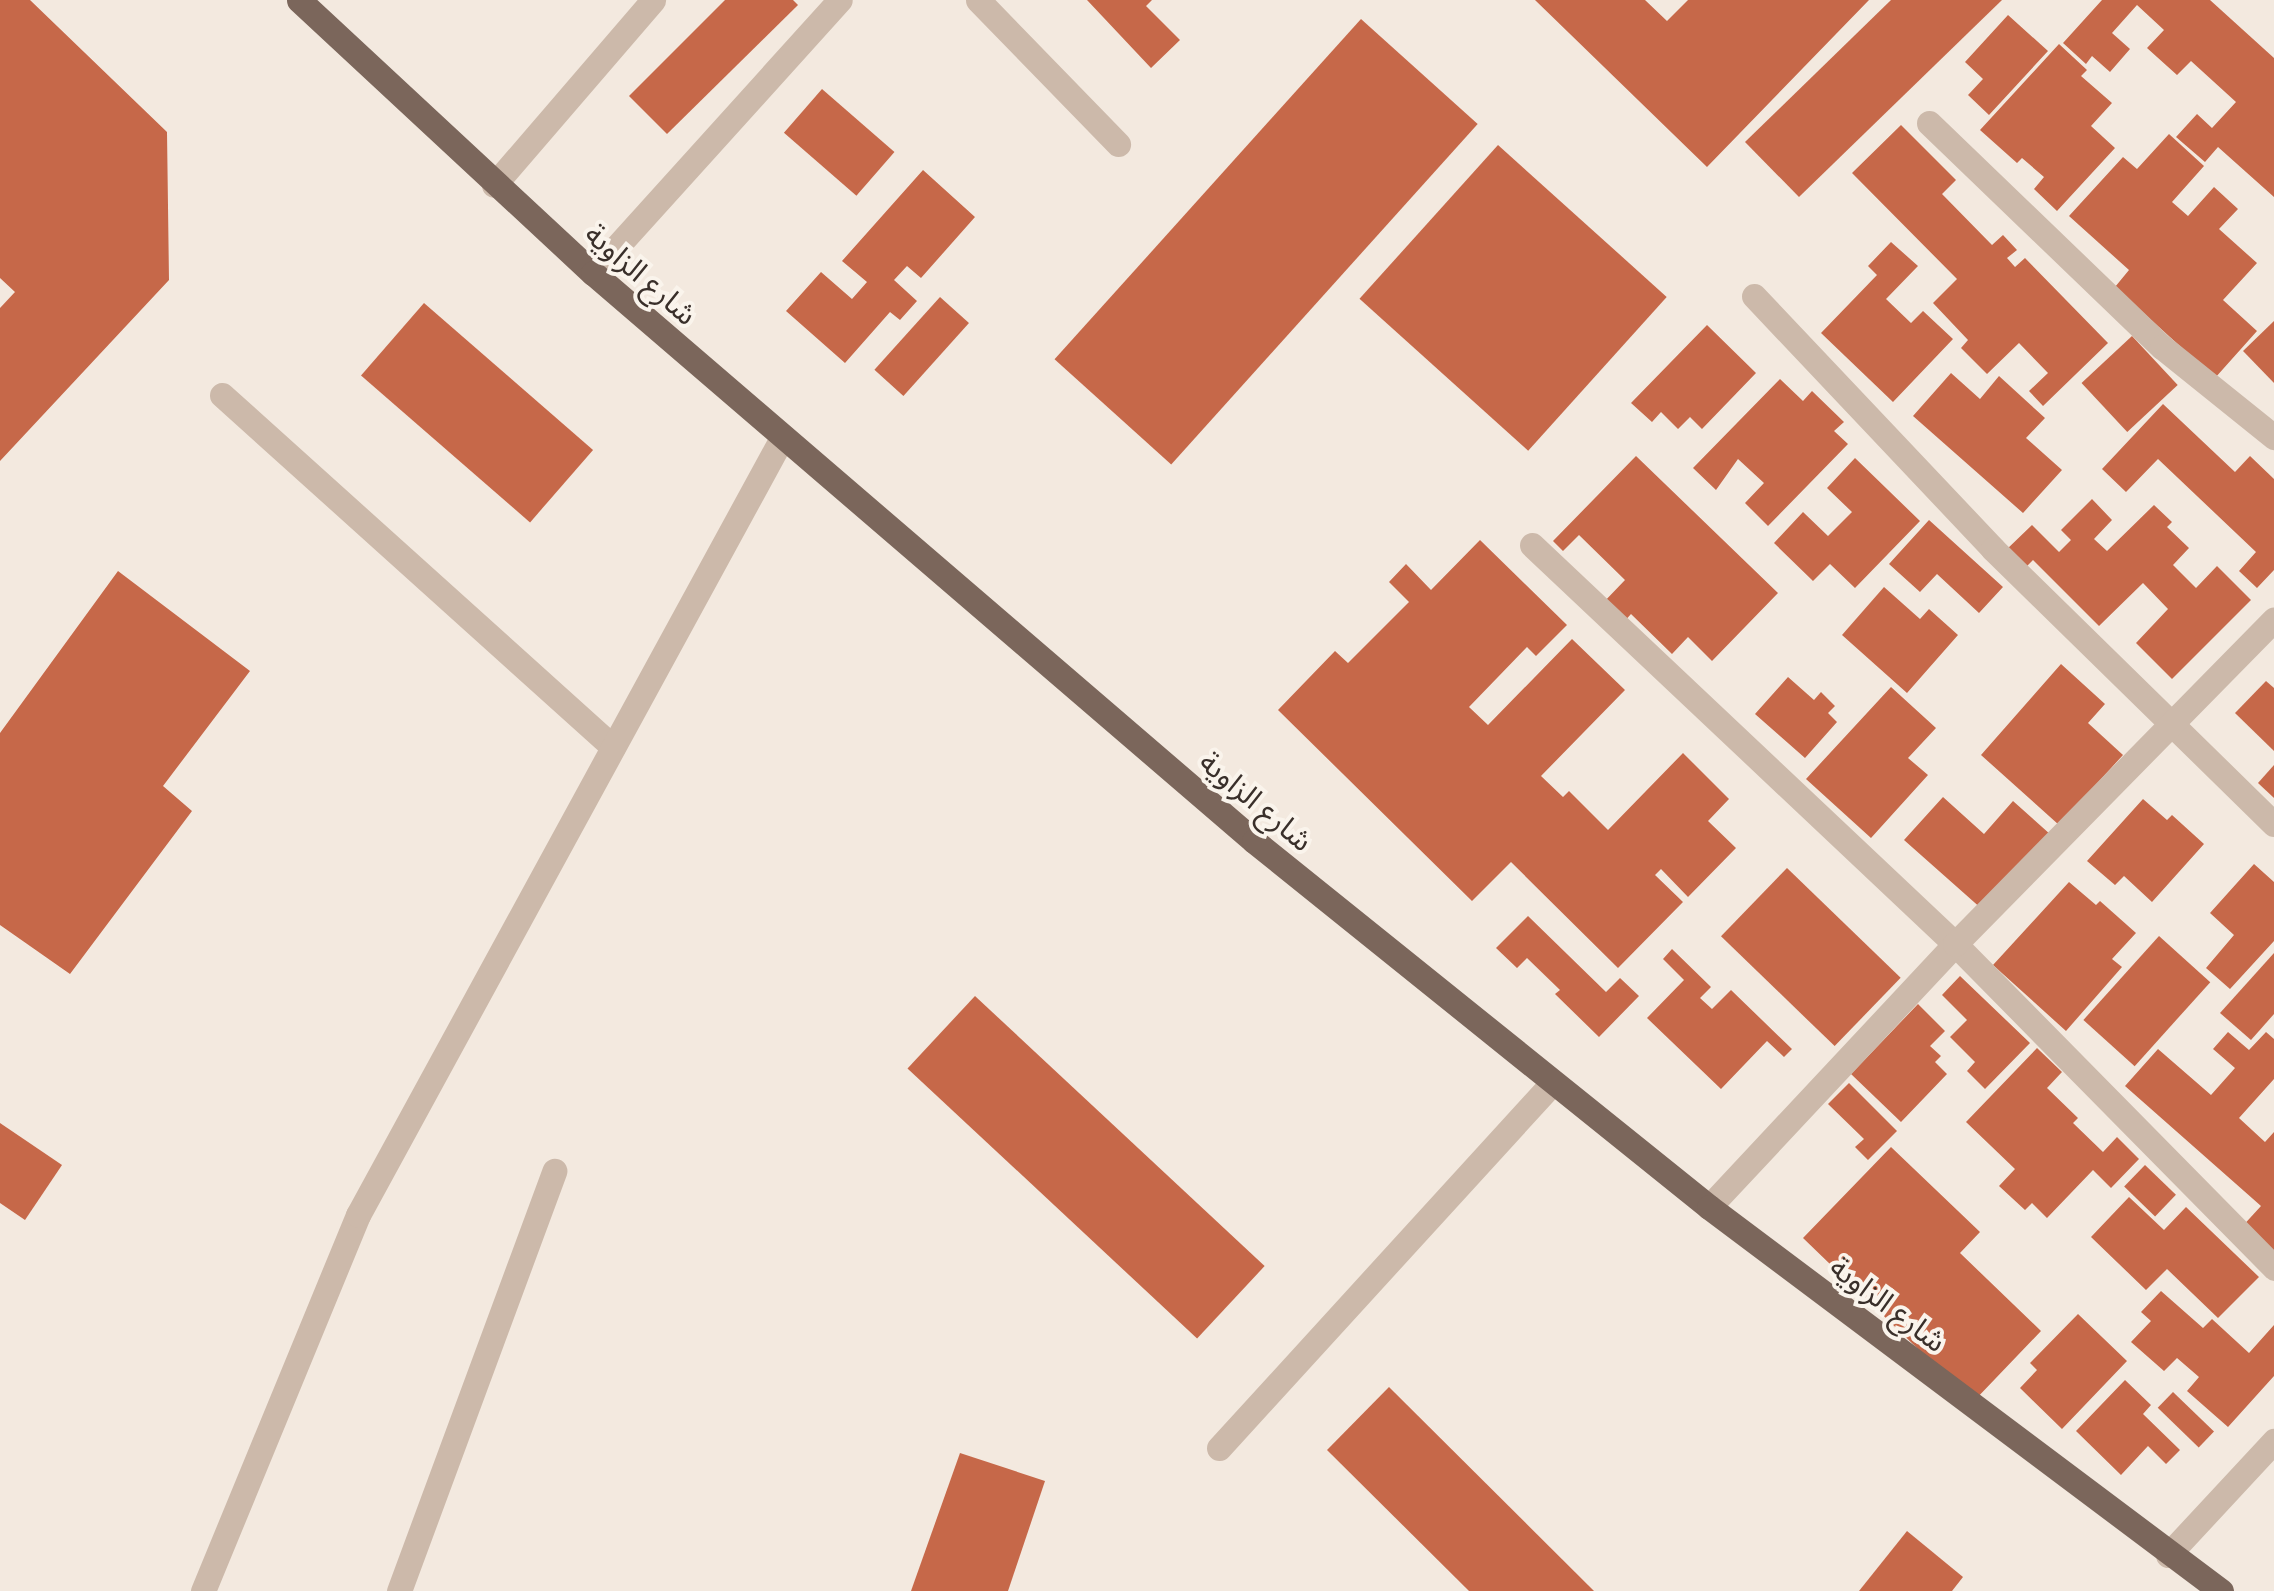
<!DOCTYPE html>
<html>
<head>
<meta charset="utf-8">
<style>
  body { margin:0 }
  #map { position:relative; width:2274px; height:1591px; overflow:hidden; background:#f3e9df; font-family:Lato,"Noto Sans Arabic",sans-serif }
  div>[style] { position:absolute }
  .building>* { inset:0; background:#c66849; transform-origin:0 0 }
  .minor>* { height:25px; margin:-12.5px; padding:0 12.5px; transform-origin:12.5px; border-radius:12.5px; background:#ccb9aa }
  .major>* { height:25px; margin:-12.5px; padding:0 12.5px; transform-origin:12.5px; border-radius:12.5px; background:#7b665b }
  span { translate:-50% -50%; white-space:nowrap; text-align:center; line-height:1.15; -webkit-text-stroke:8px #faf4ec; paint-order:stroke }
  .street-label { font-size:30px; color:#392f2a }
</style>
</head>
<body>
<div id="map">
  <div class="building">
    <i style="clip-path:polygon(0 0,30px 0,167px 132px,169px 280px,0 461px,0 308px,15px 292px,0 278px)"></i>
    <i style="clip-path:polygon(725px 0,793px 0,798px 5px,667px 134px,629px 96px)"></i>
    <i style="clip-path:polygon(1087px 0,1152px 0,1146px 6px,1180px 40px,1151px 68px)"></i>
    <i style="clip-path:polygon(1535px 0,1645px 0,1667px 21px,1688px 0,1869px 0,1707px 167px)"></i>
    <i style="clip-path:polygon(1891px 0,2002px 0,1799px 197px,1745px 142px)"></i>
    <i style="clip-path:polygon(2102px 0,2210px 0,2274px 58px,2274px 197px,2218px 147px,2205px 162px,2176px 137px,2197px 114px,2212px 128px,2236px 102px,2191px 61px,2177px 75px,2147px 48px,2164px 30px,2137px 5px,2112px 33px,2130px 49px,2110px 72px,2092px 56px,2086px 64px,2063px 43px)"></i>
    <i style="clip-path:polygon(2008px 15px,2048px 51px,1989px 115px,1968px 95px,1983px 79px,1965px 62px)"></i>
    <i style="left:1361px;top:19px;width:157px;height:458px;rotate:42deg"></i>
    <i style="clip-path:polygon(2059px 44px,2087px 70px,2081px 76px,2112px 103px,2091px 126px,2115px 148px,2057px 211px,2034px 189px,2044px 177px,2022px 158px,2017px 163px,1980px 130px)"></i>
    <i style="left:822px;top:89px;width:96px;height:58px;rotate:41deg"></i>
    <i style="clip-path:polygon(1901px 125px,1956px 180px,1942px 194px,1992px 245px,2003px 235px,2017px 250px,2007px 258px,2015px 267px,2025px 258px,2108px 343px,2043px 406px,2029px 391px,2048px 373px,2019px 343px,1987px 374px,1961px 348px,1968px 340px,1933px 303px,1957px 279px,1852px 173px)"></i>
    <i style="clip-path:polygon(2169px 134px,2204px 166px,2172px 202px,2188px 216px,2214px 187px,2238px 209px,2219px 229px,2257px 263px,2223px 300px,2257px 331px,2215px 378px,2115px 287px,2129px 270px,2069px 216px,2123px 157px,2137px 169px)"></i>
    <i style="left:1498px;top:145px;width:227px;height:207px;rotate:42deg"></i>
    <i style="clip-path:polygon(923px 170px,975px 217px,921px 278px,907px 266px,894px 280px,917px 301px,900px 320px,890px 312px,845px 363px,786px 311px,821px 272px,852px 299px,867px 282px,842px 261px)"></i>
    <i style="clip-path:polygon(1891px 242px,1918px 266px,1886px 299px,1911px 323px,1923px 311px,1953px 339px,1893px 402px,1821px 333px,1877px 275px,1868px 266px)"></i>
    <i style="left:940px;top:297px;width:39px;height:98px;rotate:42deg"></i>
    <i style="left:424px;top:303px;width:224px;height:96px;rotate:41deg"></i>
    <i style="clip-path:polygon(2274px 321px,2274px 383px,2243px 351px)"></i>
    <i style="clip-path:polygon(1707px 325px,1756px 373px,1702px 429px,1690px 417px,1678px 429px,1661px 412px,1652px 422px,1631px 403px)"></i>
    <i style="left:2132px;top:336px;width:67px;height:69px;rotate:47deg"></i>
    <i style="clip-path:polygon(1951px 373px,1980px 399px,1999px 376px,2045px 418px,2026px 438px,2062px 470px,2023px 513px,1913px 416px)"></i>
    <i style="clip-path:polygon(1780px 379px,1803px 401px,1812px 391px,1844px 422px,1834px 431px,1848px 444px,1768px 526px,1745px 503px,1764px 483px,1738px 459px,1716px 490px,1693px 468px)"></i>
    <i style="clip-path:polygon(2163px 404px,2235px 472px,2250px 456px,2274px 479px,2274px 570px,2257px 588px,2239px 571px,2256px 552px,2158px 459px,2126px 492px,2102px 469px)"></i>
    <i style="clip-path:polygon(1636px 456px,1778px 593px,1712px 661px,1688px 637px,1672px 654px,1631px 614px,1622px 624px,1601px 605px,1625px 580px,1579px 535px,1563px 551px,1553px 541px)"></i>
    <i style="clip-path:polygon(1855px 458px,1920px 521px,1855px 588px,1830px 564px,1813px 581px,1774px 543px,1803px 512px,1828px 536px,1852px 512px,1827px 488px)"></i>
    <i style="clip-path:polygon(2092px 499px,2112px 520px,2094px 539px,2107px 551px,2154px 505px,2172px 522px,2167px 527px,2189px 548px,2173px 565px,2196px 588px,2217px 566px,2251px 600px,2172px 679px,2136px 643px,2168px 609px,2143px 583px,2099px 626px,2033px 560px,2024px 569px,2005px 551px,2032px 525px,2059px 552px,2071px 540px,2061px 530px)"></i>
    <i style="clip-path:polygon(1929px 520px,2003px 587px,1979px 613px,1937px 574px,1920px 592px,1889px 564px)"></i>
    <i style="clip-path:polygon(1480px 540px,1567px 625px,1536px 656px,1527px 647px,1469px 707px,1488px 725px,1572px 639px,1625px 690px,1541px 776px,1563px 797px,1569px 791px,1608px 830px,1683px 753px,1729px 799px,1708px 821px,1736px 848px,1688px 897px,1661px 869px,1655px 875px,1683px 902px,1618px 968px,1511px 862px,1472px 901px,1278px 710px,1335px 651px,1348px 663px,1409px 602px,1389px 582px,1406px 564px,1431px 590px)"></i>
    <i style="clip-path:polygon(118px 571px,250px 671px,163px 786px,192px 811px,70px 974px,0 925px,0 733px)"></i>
    <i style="clip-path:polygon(1884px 587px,1920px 619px,1929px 609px,1958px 635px,1907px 693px,1842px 635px)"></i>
    <i style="clip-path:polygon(2061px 664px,2105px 704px,2088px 723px,2123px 755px,2059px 825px,1981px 755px)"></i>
    <i style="clip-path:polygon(1788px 677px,1814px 700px,1821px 692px,1835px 706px,1828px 713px,1837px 722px,1805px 758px,1755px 714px)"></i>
    <i style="clip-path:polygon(2266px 681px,2274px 688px,2274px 751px,2235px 713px)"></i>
    <i style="clip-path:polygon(1891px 687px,1936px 728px,1908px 758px,1928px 775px,1871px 838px,1806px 779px)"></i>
    <i style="clip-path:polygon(2274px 765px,2274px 798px,2258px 783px)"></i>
    <i style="clip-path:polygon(1943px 797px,1984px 834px,2013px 801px,2051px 835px,1983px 910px,1904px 840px)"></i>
    <i style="clip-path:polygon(2143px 799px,2167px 820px,2172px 815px,2204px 844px,2152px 902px,2124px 876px,2115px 885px,2087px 861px)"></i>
    <i style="clip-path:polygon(2254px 864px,2274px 882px,2274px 941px,2230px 989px,2206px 968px,2234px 935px,2210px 913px)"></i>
    <i style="left:1787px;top:868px;width:158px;height:95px;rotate:44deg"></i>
    <i style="clip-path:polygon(2069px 882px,2096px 905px,2100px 901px,2136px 933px,2112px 959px,2122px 967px,2066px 1031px,1993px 965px)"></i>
    <i style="clip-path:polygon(1528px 916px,1606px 992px,1620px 978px,1639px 996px,1599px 1037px,1555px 994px,1560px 990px,1527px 958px,1517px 968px,1496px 948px)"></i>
    <i style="left:2159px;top:936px;width:69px;height:113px;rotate:42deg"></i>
    <i style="clip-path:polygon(1672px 949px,1711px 987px,1700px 998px,1712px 1009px,1731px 990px,1792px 1049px,1784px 1057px,1767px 1041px,1721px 1089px,1647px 1018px,1684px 980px,1663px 959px)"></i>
    <i style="clip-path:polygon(2274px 953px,2274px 1014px,2251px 1040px,2220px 1013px)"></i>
    <i style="clip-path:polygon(1960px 976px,2030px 1043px,1985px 1089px,1967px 1071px,1975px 1062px,1950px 1037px,1967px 1020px,1942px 995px)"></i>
    <i style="left:975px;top:996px;width:396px;height:99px;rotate:43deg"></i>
    <i style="clip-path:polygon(1918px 1004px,1945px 1031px,1930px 1046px,1941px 1056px,1935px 1062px,1947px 1074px,1901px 1122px,1851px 1074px)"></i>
    <i style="clip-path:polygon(2228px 1032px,2249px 1050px,2266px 1032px,2274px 1039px,2274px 1079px,2239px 1118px,2265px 1142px,2274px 1132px,2274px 1262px,2239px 1230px,2261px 1206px,2125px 1086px,2158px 1049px,2211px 1095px,2235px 1068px,2213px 1049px)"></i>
    <i style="clip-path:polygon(2037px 1048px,2062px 1072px,2047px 1088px,2078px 1118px,2073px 1123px,2103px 1152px,2117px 1137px,2139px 1159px,2111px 1188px,2093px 1170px,2047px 1218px,2032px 1203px,2025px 1210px,1999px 1186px,2015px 1169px,1966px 1122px)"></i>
    <i style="clip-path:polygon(1849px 1083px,1897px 1131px,1868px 1160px,1855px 1147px,1864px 1139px,1828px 1104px)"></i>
    <i style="clip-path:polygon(0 1123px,62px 1165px,25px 1220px,0 1203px)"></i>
    <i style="clip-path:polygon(1891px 1147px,1980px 1232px,1960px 1253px,2041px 1331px,1973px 1402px,1803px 1238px)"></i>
    <i style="left:2145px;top:1165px;width:43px;height:30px;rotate:44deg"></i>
    <i style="clip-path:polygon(2129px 1197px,2164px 1230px,2186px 1207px,2259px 1277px,2218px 1318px,2167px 1269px,2146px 1290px,2091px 1237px)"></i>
    <i style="clip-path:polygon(2161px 1291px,2203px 1328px,2212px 1319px,2249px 1353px,2274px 1325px,2274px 1376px,2228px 1427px,2187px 1391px,2199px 1377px,2177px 1358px,2164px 1371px,2131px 1342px,2151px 1321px,2141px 1312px)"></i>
    <i style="clip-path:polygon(2078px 1314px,2127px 1361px,2062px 1429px,2020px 1388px,2037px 1370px,2030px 1363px)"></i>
    <i style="clip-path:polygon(2125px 1380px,2151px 1405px,2143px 1414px,2180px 1450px,2166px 1464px,2148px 1446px,2121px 1475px,2076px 1431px)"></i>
    <i style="clip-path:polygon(1389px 1387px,1594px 1591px,1469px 1591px,1327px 1450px)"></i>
    <i style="left:2173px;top:1392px;width:57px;height:22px;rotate:44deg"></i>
    <i style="clip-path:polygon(960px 1453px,1045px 1481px,1008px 1591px,911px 1591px)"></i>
    <i style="clip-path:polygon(1907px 1531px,1963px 1577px,1952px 1591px,1859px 1591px)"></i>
  </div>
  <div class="minor">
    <i style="left:978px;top:0;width:201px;rotate:45.8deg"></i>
    <i style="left:1929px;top:123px;width:323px;rotate:43.9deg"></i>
    <i style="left:2162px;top:347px;width:144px;rotate:38.8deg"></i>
    <i style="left:494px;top:185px;width:244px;rotate:-49.3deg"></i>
    <i style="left:593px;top:273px;width:368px;rotate:-47.9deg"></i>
    <i style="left:1754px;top:296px;width:348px;rotate:46.6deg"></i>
    <i style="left:1993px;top:549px;width:393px;rotate:44.4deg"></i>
    <i style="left:222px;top:395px;width:526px;rotate:42deg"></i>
    <i style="left:1532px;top:545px;width:581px;rotate:43.33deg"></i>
    <i style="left:1955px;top:944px;width:455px;rotate:45.4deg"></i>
    <i style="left:1709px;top:1207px;width:360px;rotate:-46.9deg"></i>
    <i style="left:1955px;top:944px;width:455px;rotate:-45.5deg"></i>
    <i style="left:1219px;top:1448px;width:495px;rotate:-47.6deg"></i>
    <i style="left:2168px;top:1555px;width:156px;rotate:-47.1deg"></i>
    <i style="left:203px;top:1591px;width:407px;rotate:-67.6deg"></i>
    <i style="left:358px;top:1215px;width:887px;rotate:-61.38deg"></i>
    <i style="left:399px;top:1591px;width:448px;rotate:-69.7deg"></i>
  </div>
  <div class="major">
    <i style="left:299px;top:0;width:401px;rotate:42.9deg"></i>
    <i style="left:593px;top:273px;width:872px;rotate:40.67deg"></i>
    <i style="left:1254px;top:841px;width:584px;rotate:38.81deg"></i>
    <i style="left:1709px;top:1207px;width:640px;rotate:36.87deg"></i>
  </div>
  <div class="street-label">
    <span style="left:642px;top:273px;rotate:41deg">شارع الزاوية</span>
    <span style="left:1257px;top:800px;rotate:40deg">شارع الزاوية</span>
    <span style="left:1889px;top:1303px;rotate:37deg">شارع الزاوية</span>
  </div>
</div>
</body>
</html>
